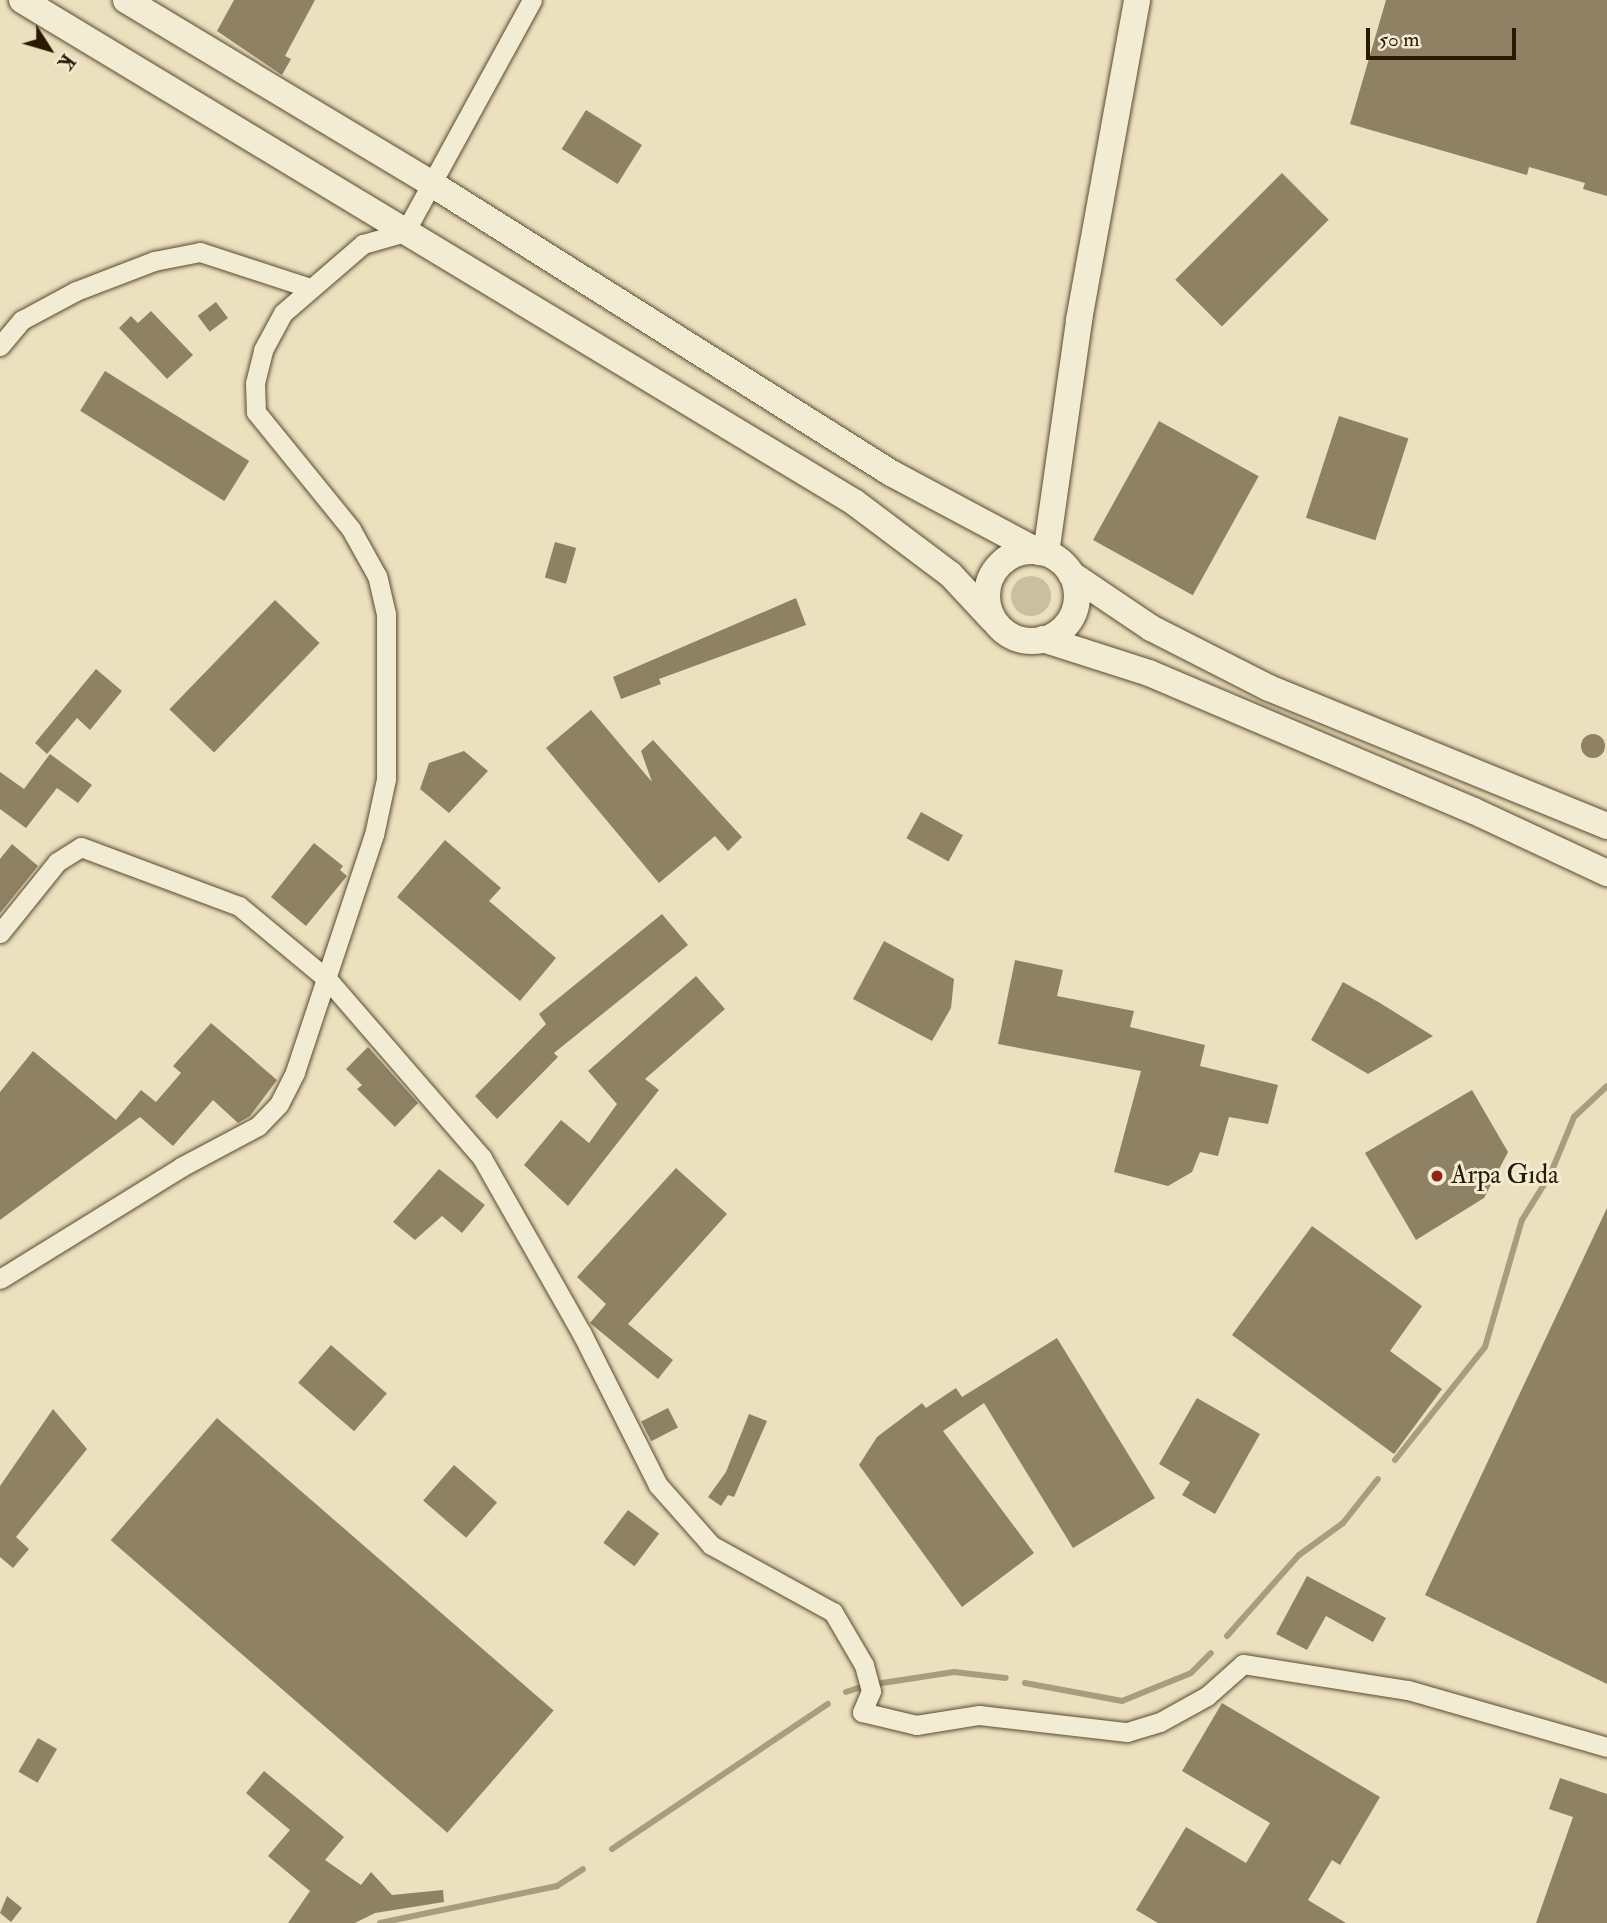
<!DOCTYPE html>
<html>
<head>
<meta charset="utf-8">
<style>
  body { margin:0 }
  #map { position:relative; width:1607px; height:1923px; overflow:hidden; background:#ebe1be; font-family:"IM FELL Double Pica",serif }
  div>[style] { position:absolute }
  .green>* { inset:0; background:#cabf9e }
  .round { border-radius:50% }
  .stream>* { height:6px; margin:-3px; padding:0 3px; transform-origin:3px; border-radius:3px; background:#aa9d7d }
  .building>* { inset:0; background:#8f8163; transform-origin:0 0 }
  .roads { filter:drop-shadow(0 0 2px #5b4a30) drop-shadow(0 0 2px #5b4a30) }
  .street>* { height:19px; margin:-9.5px; padding:0 9.5px; transform-origin:9.5px; border-radius:9.5px; background:#f2ecd5 }
  .secondary>* { height:26px; margin:-13px; padding:0 13px; transform-origin:13px; border-radius:13px; background:#f2ecd5 }
  .secondary>.ring { margin:-13px; padding:0; box-sizing:content-box; background:none; border:26px solid #f2ecd5; border-radius:50% }
  .dots>* { width:19px; height:19px; translate:-50% -50%; box-sizing:border-box; border:4px solid #f2ecd5; border-radius:50% }
  span { translate:-50% -50%; white-space:nowrap; text-align:center; line-height:1.15; -webkit-text-stroke:6px #f2ecd5; paint-order:stroke }
  .poi-label { font-size:26px; color:#2b1800 }
  .left { translate:0 -50%; text-align:left }
  .north { position:absolute; left:14px; top:14px; width:70px; height:70px; -webkit-text-stroke:5px #f2ecd5; paint-order:stroke; rotate:127deg; font-size:19px; font-weight:700; line-height:28px; text-align:center; color:#2b1800 }
  .north::after { content:''; display:block; margin:auto; width:24px; height:32px; background:#2b1800; clip-path:polygon(50% 0,100% 100%,50% 72%,0 100%) }
  .scale { position:absolute; left:1366px; top:28px; width:150px; height:32px; box-sizing:border-box; border:4px solid #2b1800; border-top:0; padding-left:9px; font-size:21px; line-height:24px; white-space:nowrap; color:#2b1800; -webkit-text-stroke:5px #f2ecd5; paint-order:stroke }
</style>
</head>
<body>
<div id="map">
  <div class="green">
    <i class="round" style="left:1011px;top:576px;width:40px;height:40px"></i>
  </div>
  <div class="stream">
    <i style="left:1395px;top:1460px;width:144px;rotate:-51.5deg"></i>
    <i style="left:1485px;top:1347px;width:132px;rotate:-73.8deg"></i>
    <i style="left:1522px;top:1220px;width:53px;rotate:-58.1deg"></i>
    <i style="left:1550px;top:1175px;width:63px;rotate:-67.5deg"></i>
    <i style="left:1574px;top:1117px;width:45px;rotate:-43.2deg"></i>
    <i style="left:1227px;top:1636px;width:108px;rotate:-48.4deg"></i>
    <i style="left:1299px;top:1555px;width:54px;rotate:-36deg"></i>
    <i style="left:1343px;top:1523px;width:56px;rotate:-51.5deg"></i>
    <i style="left:882px;top:1683px;width:73px;rotate:-8.7deg"></i>
    <i style="left:954px;top:1672px;width:52px;rotate:6.6deg"></i>
    <i style="left:1025px;top:1683px;width:99px;rotate:10.5deg"></i>
    <i style="left:1122px;top:1701px;width:74px;rotate:-22.1deg"></i>
    <i style="left:1191px;top:1673px;width:28px;rotate:-45deg"></i>
    <i style="left:846px;top:1692px;width:19px;rotate:-18deg"></i>
    <i style="left:612px;top:1849px;width:260px;rotate:-33.9deg"></i>
    <i style="left:380px;top:1923px;width:181px;rotate:-11.8deg"></i>
    <i style="left:557px;top:1886px;width:31px;rotate:-33deg"></i>
  </div>
  <div class="building">
    <i style="clip-path:polygon(234px 0,315px 0,285px 56px,291px 59px,282px 75px,217px 31px)"></i>
    <i style="clip-path:polygon(1386px 0,1607px 0,1607px 196px,1583px 189px,1585px 183px,1529px 167px,1527px 175px,1350px 124px)"></i>
    <i style="left:586px;top:110px;width:66px;height:46px;rotate:32deg"></i>
    <i style="left:1282px;top:173px;width:66px;height:151px;rotate:45deg"></i>
    <i style="left:216px;top:302px;width:20px;height:23px;rotate:53deg"></i>
    <i style="clip-path:polygon(151px 311px,193px 355px,167px 379px,119px 328px,131px 316px,138px 323px)"></i>
    <i style="left:105px;top:371px;width:170px;height:47px;rotate:32deg"></i>
    <i style="left:1339px;top:416px;width:73px;height:107px;rotate:18deg"></i>
    <i style="left:1159px;top:421px;width:114px;height:136px;rotate:29deg"></i>
    <i style="left:555px;top:542px;width:22px;height:37px;rotate:16deg"></i>
    <i style="clip-path:polygon(796px 598px,806px 625px,659px 679px,661px 684px,621px 699px,613px 677px)"></i>
    <i style="left:275px;top:600px;width:62px;height:152px;rotate:44deg"></i>
    <i style="clip-path:polygon(96px 669px,122px 691px,90px 730px,77px 718px,47px 754px,35px 743px)"></i>
    <i style="clip-path:polygon(591px 710px,652px 782px,641px 751px,653px 740px,742px 837px,728px 851px,715px 836px,659px 883px,546px 748px)"></i>
    <i class="round" style="left:1581px;top:734px;width:24px;height:24px"></i>
    <i style="clip-path:polygon(464px 751px,488px 771px,449px 813px,420px 789px,429px 763px)"></i>
    <i style="clip-path:polygon(50px 754px,92px 785px,78px 803px,57px 788px,26px 828px,0 809px,0 772px,24px 789px)"></i>
    <i style="left:921px;top:812px;width:48px;height:30px;rotate:29deg"></i>
    <i style="clip-path:polygon(445px 840px,501px 888px,489px 901px,556px 958px,520px 1001px,397px 897px)"></i>
    <i style="clip-path:polygon(314px 843px,343px 866px,340px 870px,347px 876px,306px 926px,271px 897px)"></i>
    <i style="clip-path:polygon(12px 844px,38px 866px,0 913px,0 859px)"></i>
    <i style="clip-path:polygon(662px 914px,688px 945px,554px 1053px,558px 1057px,497px 1119px,475px 1096px,546px 1024px,539px 1014px)"></i>
    <i style="clip-path:polygon(884px 941px,954px 979px,951px 1008px,932px 1041px,853px 999px)"></i>
    <i style="clip-path:polygon(1015px 960px,1063px 970px,1057px 996px,1134px 1011px,1130px 1027px,1205px 1045px,1200px 1066px,1278px 1085px,1268px 1124px,1229px 1117px,1218px 1156px,1200px 1152px,1192px 1172px,1168px 1186px,1114px 1172px,1141px 1071px,998px 1044px)"></i>
    <i style="clip-path:polygon(696px 976px,725px 1009px,645px 1079px,659px 1090px,568px 1206px,524px 1165px,561px 1120px,589px 1143px,617px 1104px,588px 1071px)"></i>
    <i style="clip-path:polygon(1343px 982px,1380px 1003px,1433px 1036px,1368px 1074px,1311px 1040px)"></i>
    <i style="clip-path:polygon(211px 1023px,277px 1080px,250px 1116px,238px 1123px,213px 1100px,173px 1146px,140px 1117px,0 1220px,0 1092px,33px 1051px,116px 1120px,141px 1090px,156px 1102px,181px 1073px,173px 1066px)"></i>
    <i style="clip-path:polygon(368px 1047px,418px 1103px,395px 1127px,357px 1089px,362px 1085px,346px 1069px)"></i>
    <i style="clip-path:polygon(1472px 1090px,1508px 1152px,1484px 1198px,1416px 1240px,1365px 1153px)"></i>
    <i style="clip-path:polygon(676px 1168px,727px 1214px,628px 1324px,673px 1360px,658px 1379px,590px 1323px,606px 1304px,577px 1277px)"></i>
    <i style="clip-path:polygon(439px 1169px,485px 1205px,462px 1233px,442px 1216px,415px 1240px,393px 1222px)"></i>
    <i style="clip-path:polygon(1607px 1208px,1607px 1684px,1425px 1595px)"></i>
    <i style="clip-path:polygon(1312px 1226px,1422px 1306px,1390px 1351px,1442px 1389px,1394px 1454px,1232px 1335px)"></i>
    <i style="clip-path:polygon(1057px 1338px,1155px 1498px,1073px 1548px,984px 1403px,943px 1431px,1034px 1553px,962px 1607px,859px 1465px,877px 1437px,922px 1403px,926px 1408px,956px 1388px,962px 1397px)"></i>
    <i style="left:331px;top:1345px;width:74px;height:50px;rotate:41deg"></i>
    <i style="clip-path:polygon(1197px 1398px,1260px 1434px,1215px 1514px,1182px 1495px,1190px 1482px,1159px 1464px)"></i>
    <i style="left:668px;top:1408px;width:22px;height:30px;rotate:63deg"></i>
    <i style="clip-path:polygon(53px 1409px,87px 1449px,16px 1537px,29px 1549px,13px 1568px,0 1557px,0 1486px)"></i>
    <i style="clip-path:polygon(749px 1414px,767px 1421px,734px 1497px,728px 1495px,721px 1506px,708px 1497px,726px 1472px)"></i>
    <i style="left:217px;top:1418px;width:446px;height:162px;rotate:41deg"></i>
    <i style="left:454px;top:1465px;width:57px;height:47px;rotate:41deg"></i>
    <i style="left:628px;top:1510px;width:39px;height:41px;rotate:37deg"></i>
    <i style="clip-path:polygon(1307px 1576px,1386px 1618px,1373px 1642px,1326px 1616px,1307px 1650px,1276px 1634px)"></i>
    <i style="clip-path:polygon(1222px 1703px,1380px 1797px,1340px 1865px,1332px 1860px,1308px 1900px,1346px 1923px,1158px 1923px,1136px 1910px,1186px 1827px,1246px 1863px,1270px 1823px,1182px 1771px)"></i>
    <i style="left:38px;top:1738px;width:22px;height:39px;rotate:30deg"></i>
    <i style="clip-path:polygon(264px 1771px,344px 1837px,325px 1860px,361px 1885px,371px 1872px,392px 1895px,443px 1890px,444px 1902px,375px 1913px,355px 1923px,288px 1923px,310px 1891px,268px 1856px,290px 1830px,246px 1793px)"></i>
    <i style="clip-path:polygon(1560px 1778px,1607px 1794px,1607px 1923px,1536px 1923px,1573px 1817px,1549px 1809px)"></i>
    <i style="clip-path:polygon(7px 1896px,22px 1908px,11px 1922px,0 1913px)"></i>
  </div>
  <div class="roads">
    <div class="street">
      <i style="left:0;top:346px;width:34px;rotate:-50deg"></i>
      <i style="left:22px;top:320px;width:61px;rotate:-28.2deg"></i>
      <i style="left:76px;top:291px;width:84px;rotate:-21deg"></i>
      <i style="left:154px;top:261px;width:47px;rotate:-11.1deg"></i>
      <i style="left:200px;top:252px;width:116px;rotate:18.1deg"></i>
      <i style="left:0;top:933px;width:91px;rotate:-51.2deg"></i>
      <i style="left:57px;top:862px;width:28px;rotate:-32deg"></i>
      <i style="left:81px;top:847px;width:169px;rotate:20.5deg"></i>
      <i style="left:239px;top:906px;width:116px;rotate:39.7deg"></i>
      <i style="left:328px;top:980px;width:235px;rotate:49.1deg"></i>
      <i style="left:482px;top:1158px;width:202px;rotate:60.4deg"></i>
      <i style="left:582px;top:1334px;width:169px;rotate:63.3deg"></i>
      <i style="left:658px;top:1485px;width:80px;rotate:48.5deg"></i>
      <i style="left:711px;top:1545px;width:139px;rotate:28.8deg"></i>
      <i style="left:833px;top:1612px;width:61px;rotate:59.7deg"></i>
      <i style="left:864px;top:1665px;width:27px;rotate:75deg"></i>
      <i style="left:871px;top:1691px;width:23px;rotate:113deg"></i>
      <i style="left:862px;top:1712px;width:56px;rotate:13.5deg"></i>
      <i style="left:916px;top:1725px;width:64px;rotate:-9deg"></i>
      <i style="left:979px;top:1715px;width:149px;rotate:6.6deg"></i>
      <i style="left:1127px;top:1732px;width:34px;rotate:-17deg"></i>
      <i style="left:1160px;top:1722px;width:54px;rotate:-29deg"></i>
      <i style="left:1207px;top:1696px;width:48px;rotate:-41.6deg"></i>
      <i style="left:1243px;top:1664px;width:167px;rotate:9deg"></i>
      <i style="left:1408px;top:1690px;width:207px;rotate:16deg"></i>
      <i style="left:0;top:1279px;width:213px;rotate:-31.7deg"></i>
      <i style="left:181px;top:1167px;width:87px;rotate:-28deg"></i>
      <i style="left:258px;top:1126px;width:30px;rotate:-46deg"></i>
      <i style="left:279px;top:1104px;width:36px;rotate:-63deg"></i>
      <i style="left:295px;top:1072px;width:250px;rotate:-71.6deg"></i>
      <i style="left:374px;top:835px;width:57px;rotate:-77.9deg"></i>
      <i style="left:386px;top:779px;width:165px;rotate:-90deg"></i>
      <i style="left:386px;top:614px;width:39px;rotate:-103deg"></i>
      <i style="left:377px;top:576px;width:54px;rotate:-119deg"></i>
      <i style="left:351px;top:529px;width:151px;rotate:-129.1deg"></i>
      <i style="left:256px;top:412px;width:29px;rotate:-92deg"></i>
      <i style="left:255px;top:383px;width:34px;rotate:-76deg"></i>
      <i style="left:263px;top:350px;width:42px;rotate:-61.6deg"></i>
      <i style="left:283px;top:313px;width:106px;rotate:-40.8deg"></i>
      <i style="left:363px;top:244px;width:44px;rotate:-15.9deg"></i>
      <i style="left:405px;top:232px;width:264px;rotate:-61.3deg"></i>
    </div>
    <div class="secondary">
      <i style="left:22px;top:0;width:972px;rotate:31.11deg"></i>
      <i style="left:854px;top:502px;width:120px;rotate:36.9deg"></i>
      <i style="left:950px;top:574px;width:62px;rotate:47deg"></i>
      <i style="left:126px;top:0;width:357px;rotate:31deg"></i>
      <i style="left:432px;top:184px;width:542px;rotate:32.2deg"></i>
      <i style="left:891px;top:473px;width:168px;rotate:28.1deg"></i>
      <i class="ring" style="left:987px;top:551px;width:64px;height:64px"></i>
      <i style="left:1046px;top:553px;width:235px;rotate:-81.9deg"></i>
      <i style="left:1079px;top:320px;width:325px;rotate:-79.7deg"></i>
      <i style="left:1071px;top:574px;width:97px;rotate:34deg"></i>
      <i style="left:1151px;top:628px;width:132px;rotate:27deg"></i>
      <i style="left:1269px;top:688px;width:365px;rotate:22.2deg"></i>
      <i style="left:1043px;top:639px;width:111px;rotate:17.8deg"></i>
      <i style="left:1149px;top:673px;width:353px;rotate:23deg"></i>
      <i style="left:1474px;top:811px;width:147px;rotate:25deg"></i>
    </div>
  </div>
  <div class="dots">
    <i style="left:1437px;top:1176px;background:#8f2418"></i>
  </div>
  <div class="poi-label">
    <span class="left" style="left:1451px;top:1176px">Arpa Gıda</span>
  </div>
  <div class="north">K</div>
  <div class="scale">50 m</div>
</div>
</body>
</html>
